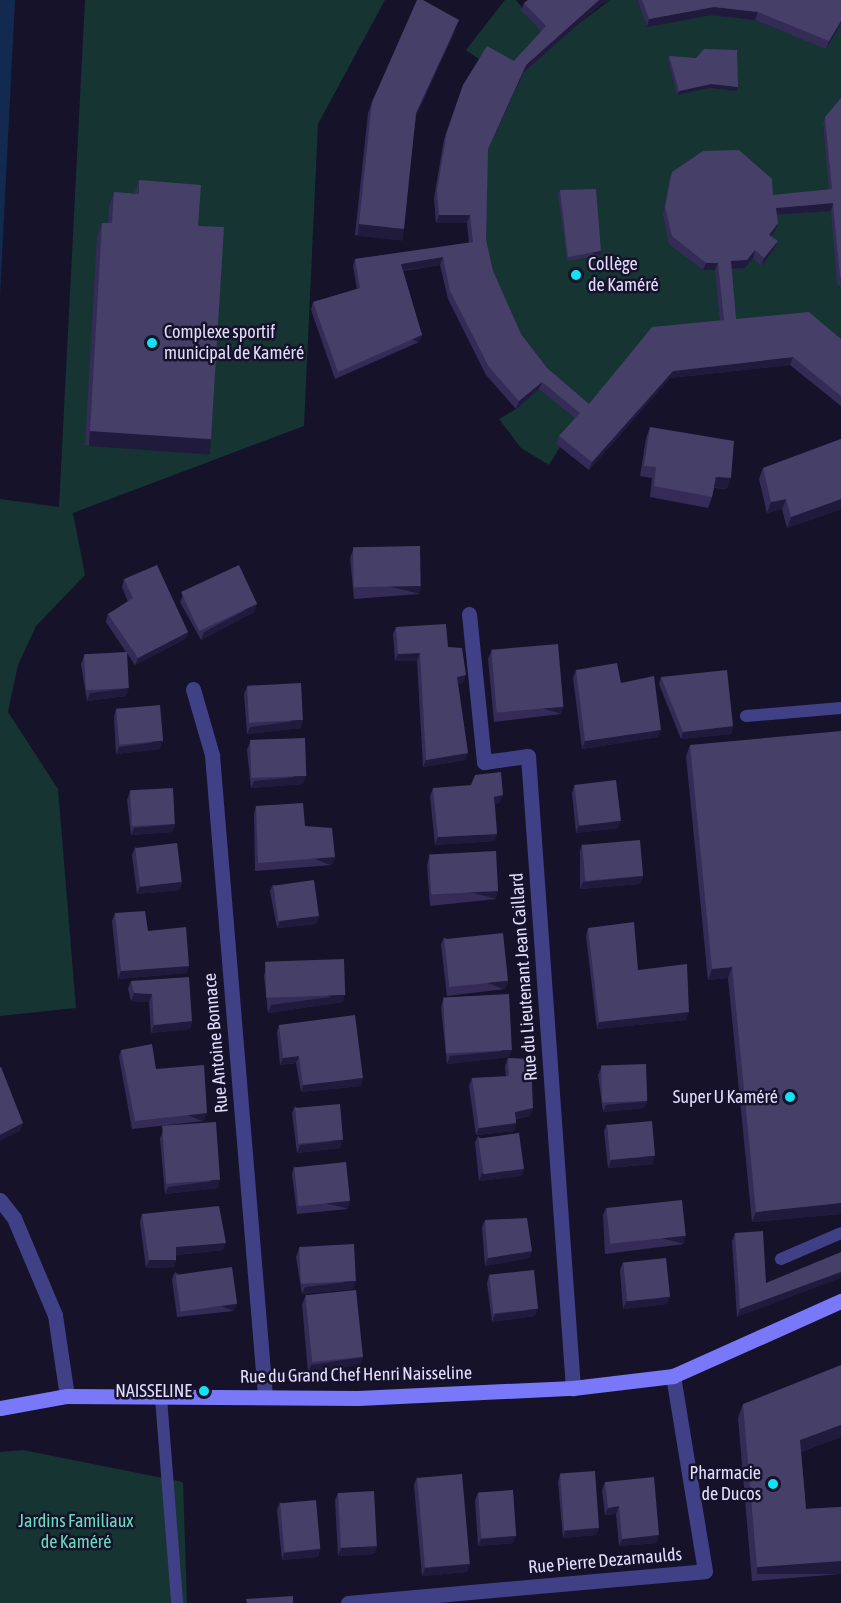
<!DOCTYPE html>
<html>
<head>
<meta charset="utf-8">
<style>
  body { margin:0 }
  #map { position:relative; width:841px; height:1603px; overflow:hidden; background:#16122a; font-family:"Asap Condensed",sans-serif }
  div>[style] { position:absolute }
  .green>* { inset:0; background:#153432 }
  .water>* { inset:0; background:#122a4f }
  .lane>* { height:12px; margin:-6px; padding:0 6px; transform-origin:6px; border-radius:6px; background:#404087 }
  .street>* { height:15px; margin:-7.5px; padding:0 7.5px; transform-origin:7.5px; border-radius:7.5px; background:#404087 }
  .secondary>* { height:15px; margin:-7.5px; padding:0 7.5px; transform-origin:7.5px; border-radius:7.5px; background:#7878f9 }
  .wall>* { inset:0; background:#342c57 }
  .shaded-wall>* { inset:0; background:#201a3d; transform-origin:0 0 }
  .building>* { inset:0; background:#463f68; transform-origin:0 0 }
  .dots>* { width:16px; height:16px; translate:-50% -50%; box-sizing:border-box; border:3px solid #16122a; border-radius:50% }
  span { translate:-50% -50%; white-space:nowrap; text-align:center; line-height:1.15; -webkit-text-stroke:5px #16122a; paint-order:stroke }
  .poi-label { font-size:18px; color:#e0ddfd }
  .left { translate:0 -50%; text-align:left }
  .right { translate:-100% -50%; text-align:right }
  .street-label { font-size:18px; color:#e0ddfd }
  .park-label { font-size:18px; color:#6adcbd }
</style>
</head>
<body>
<div id="map">
  <div class="green">
    <i style="clip-path:polygon(85px 0,385px 0,318px 124px,304px 426px,73px 513px,85px 575px,36px 626px,18px 665px,8px 712px,58px 789px,76px 1008px,0 1016px,0 499px,59px 507px)"></i>
    <i style="clip-path:polygon(505px 0,516px 0,552px 44px,610px 0,637px 0,647px 27px,711px 15px,755px 20px,826px 48px,841px 24px,841px 102px,823px 125px,841px 287px,841px 349px,649px 334px,557px 444px,560px 447px,549px 465px,521px 448px,499px 419px,516px 409px,518px 342px,483px 247px,480px 60px,466px 50px)"></i>
    <i style="clip-path:polygon(23px 1450px,183px 1482px,187px 1603px,0 1603px,0 1452px)"></i>
  </div>
  <div class="water">
    <i style="clip-path:polygon(0 0,15px 0,0 296px)"></i>
  </div>
  <div class="lane">
    <i style="left:746px;top:716px;width:95px;rotate:-4.8deg"></i>
    <i style="left:781px;top:1259px;width:65px;rotate:-23.4deg"></i>
    <i style="left:161px;top:1398px;width:206px;rotate:85.5deg"></i>
  </div>
  <div class="street">
    <i style="left:469px;top:614px;width:149px;rotate:84.2deg"></i>
    <i style="left:484px;top:762px;width:44px;rotate:-7.8deg"></i>
    <i style="left:528px;top:756px;width:634px;rotate:85.93deg"></i>
    <i style="left:193px;top:689px;width:69px;rotate:73.9deg"></i>
    <i style="left:212px;top:755px;width:643px;rotate:85.27deg"></i>
    <i style="left:0;top:1200px;width:23px;rotate:52deg"></i>
    <i style="left:14px;top:1218px;width:105px;rotate:67.1deg"></i>
    <i style="left:55px;top:1315px;width:82px;rotate:81.6deg"></i>
    <i style="left:348px;top:1603px;width:358px;rotate:-5.1deg"></i>
    <i style="left:705px;top:1571px;width:198px;rotate:-99.3deg"></i>
  </div>
  <div class="secondary">
    <i style="left:0;top:1408px;width:68px;rotate:-10.2deg"></i>
    <i style="left:67px;top:1396px;width:291px;rotate:0.4deg"></i>
    <i style="left:358px;top:1398px;width:215px;rotate:-2.7deg"></i>
    <i style="left:573px;top:1388px;width:101px;rotate:-6.8deg"></i>
    <i style="left:673px;top:1376px;width:184px;rotate:-24.1deg"></i>
  </div>
  <div class="wall">
    <i style="clip-path:polygon(528px 0,610px 0,601px 4px,524px 72px,488px 150px,486px 240px,493px 271px,521px 334px,547px 368px,589px 404px,720px 321px,715px 270px,703px 270px,669px 244px,663px 215px,669px 180px,672px 172px,773px 195px,829px 190px,823px 124px,825px 117px,841px 98px,841px 287px,837px 284px,831px 211px,777px 215px,775px 231px,771px 236px,778px 241px,775px 248px,761px 266px,753px 258px,745px 268px,732px 269px,736px 319px,841px 339px,841px 406px,790px 365px,670px 378px,589px 470px,556px 444px,559px 436px,575px 418px,539px 389px,516px 409px,486px 375px,448px 299px,440px 265px,403px 271px,422px 335px,419px 342px,335px 379px,311px 310px,313px 302px,357px 289px,353px 266px,355px 259px,469px 243px,467px 223px,436px 223px,434px 198px,444px 139px,463px 85px,514px 61px,541px 31px,521px 10px,524px 3px)"></i>
    <i style="clip-path:polygon(637px 0,841px 0,841px 24px,826px 49px,755px 20px,711px 15px,647px 27px)"></i>
    <i style="clip-path:polygon(455px 31px,416px 116px,400px 240px,355px 235px,368px 113px,372px 102px)"></i>
    <i style="clip-path:polygon(669px 56px,696px 58px,738px 87px,737px 91px,709px 88px,677px 95px,668px 59px)"></i>
    <i style="clip-path:polygon(139px 180px,198px 226px,211px 439px,206px 453px,85px 445px,97px 236px,102px 223px,108px 223px,109px 206px,114px 192px,134px 194px)"></i>
    <i style="clip-path:polygon(560px 190px,600px 255px,567px 261px,558px 194px)"></i>
    <i style="clip-path:polygon(650px 427px,727px 489px,714px 488px,712px 497px,708px 508px,650px 497px,652px 478px,640px 476px,646px 438px)"></i>
    <i style="clip-path:polygon(841px 439px,841px 509px,787px 528px,782px 509px,767px 513px,759px 479px,763px 468px)"></i>
    <i style="clip-path:polygon(353px 550px,421px 586px,419px 594px,354px 599px,350px 558px)"></i>
    <i style="clip-path:polygon(124px 579px,188px 632px,185px 639px,135px 665px,127px 653px,126px 696px,87px 701px,81px 664px,84px 656px,126px 652px,106px 622px,108px 614px,128px 602px,122px 587px)"></i>
    <i style="clip-path:polygon(183px 595px,254px 612px,201px 640px,180px 602px)"></i>
    <i style="clip-path:polygon(396px 627px,448px 647px,463px 683px,458px 684px,468px 753px,465px 760px,423px 767px,417px 661px,395px 661px,393px 634px)"></i>
    <i style="clip-path:polygon(491px 652px,563px 707px,561px 714px,494px 722px,488px 659px)"></i>
    <i style="clip-path:polygon(576px 670px,621px 683px,658px 737px,582px 749px,573px 678px)"></i>
    <i style="clip-path:polygon(661px 677px,733px 726px,731px 734px,681px 739px,659px 684px)"></i>
    <i style="clip-path:polygon(247px 687px,301px 728px,247px 734px,244px 694px)"></i>
    <i style="clip-path:polygon(116px 709px,160px 749px,116px 754px,114px 717px)"></i>
    <i style="clip-path:polygon(250px 742px,303px 784px,251px 788px,247px 750px)"></i>
    <i style="clip-path:polygon(690px 745px,841px 1214px,752px 1222px,728px 978px,708px 980px,686px 756px)"></i>
    <i style="clip-path:polygon(574px 786px,618px 828px,576px 833px,572px 793px)"></i>
    <i style="clip-path:polygon(433px 788px,500px 802px,495px 804px,497px 834px,494px 841px,435px 845px,430px 796px)"></i>
    <i style="clip-path:polygon(130px 792px,175px 824px,172px 832px,131px 835px,127px 800px)"></i>
    <i style="clip-path:polygon(256px 806px,305px 826px,335px 857px,332px 865px,255px 871px,254px 814px)"></i>
    <i style="clip-path:polygon(582px 844px,643px 876px,640px 884px,580px 889px,580px 851px)"></i>
    <i style="clip-path:polygon(135px 847px,182px 882px,179px 890px,137px 894px,132px 855px)"></i>
    <i style="clip-path:polygon(429px 858px,496px 899px,430px 906px,427px 865px)"></i>
    <i style="clip-path:polygon(273px 884px,319px 916px,316px 924px,277px 928px,270px 891px)"></i>
    <i style="clip-path:polygon(115px 913px,148px 931px,189px 966px,186px 973px,118px 979px,112px 921px)"></i>
    <i style="clip-path:polygon(588px 928px,638px 970px,686px 1020px,597px 1029px,586px 936px)"></i>
    <i style="clip-path:polygon(444px 937px,508px 981px,505px 989px,447px 996px,441px 945px)"></i>
    <i style="clip-path:polygon(266px 968px,343px 1002px,268px 1013px,264px 976px)"></i>
    <i style="clip-path:polygon(131px 981px,192px 1021px,190px 1029px,151px 1033px,149px 1002px,131px 1001px,128px 989px)"></i>
    <i style="clip-path:polygon(443px 1000px,509px 1057px,447px 1064px,441px 1008px)"></i>
    <i style="clip-path:polygon(279px 1025px,361px 1086px,301px 1092px,296px 1063px,280px 1065px,277px 1032px)"></i>
    <i style="clip-path:polygon(121px 1050px,156px 1069px,204px 1121px,132px 1129px,119px 1057px)"></i>
    <i style="clip-path:polygon(508px 1058px,530px 1116px,516px 1119px,516px 1123px,514px 1131px,476px 1135px,469px 1086px,472px 1078px,506px 1077px,505px 1066px)"></i>
    <i style="clip-path:polygon(601px 1068px,647px 1101px,644px 1108px,603px 1112px,598px 1075px)"></i>
    <i style="clip-path:polygon(295px 1106px,340px 1148px,297px 1153px,292px 1113px)"></i>
    <i style="clip-path:polygon(607px 1124px,653px 1164px,608px 1168px,604px 1131px)"></i>
    <i style="clip-path:polygon(163px 1131px,218px 1188px,165px 1194px,160px 1138px)"></i>
    <i style="clip-path:polygon(478px 1136px,524px 1169px,521px 1176px,479px 1181px,475px 1143px)"></i>
    <i style="clip-path:polygon(294px 1166px,348px 1209px,297px 1214px,292px 1174px)"></i>
    <i style="clip-path:polygon(606px 1208px,684px 1244px,605px 1254px,603px 1215px)"></i>
    <i style="clip-path:polygon(142px 1214px,223px 1250px,176px 1255px,176px 1260px,174px 1267px,146px 1268px,140px 1222px)"></i>
    <i style="clip-path:polygon(485px 1220px,532px 1251px,529px 1258px,485px 1266px,482px 1227px)"></i>
    <i style="clip-path:polygon(735px 1233px,766px 1283px,737px 1317px,732px 1241px)"></i>
    <i style="clip-path:polygon(299px 1249px,353px 1289px,302px 1294px,296px 1257px)"></i>
    <i style="clip-path:polygon(623px 1262px,667px 1304px,623px 1309px,620px 1270px)"></i>
    <i style="clip-path:polygon(175px 1272px,234px 1311px,177px 1317px,172px 1279px)"></i>
    <i style="clip-path:polygon(489px 1275px,535px 1316px,492px 1322px,487px 1283px)"></i>
    <i style="clip-path:polygon(305px 1297px,363px 1357px,360px 1365px,308px 1372px,302px 1304px)"></i>
    <i style="clip-path:polygon(743px 1404px,841px 1437px,801px 1452px,806px 1509px,841px 1507px,841px 1574px,752px 1581px,738px 1418px)"></i>
    <i style="clip-path:polygon(560px 1474px,599px 1528px,596px 1535px,563px 1538px,558px 1482px)"></i>
    <i style="clip-path:polygon(417px 1477px,470px 1564px,467px 1572px,422px 1576px,414px 1485px)"></i>
    <i style="clip-path:polygon(605px 1482px,657px 1543px,619px 1546px,616px 1514px,605px 1515px,602px 1490px)"></i>
    <i style="clip-path:polygon(338px 1493px,377px 1546px,374px 1554px,338px 1556px,335px 1500px)"></i>
    <i style="clip-path:polygon(478px 1493px,513px 1543px,478px 1546px,475px 1500px)"></i>
    <i style="clip-path:polygon(280px 1502px,320px 1549px,318px 1557px,282px 1560px,277px 1510px)"></i>
  </div>
  <div class="shaded-wall">
    <i style="clip-path:polygon(599px 0,610px 0,601px 4px,524px 72px,485px 156px,526px 65px)"></i>
    <i style="clip-path:polygon(714px 7px,758px 12px,755px 20px,711px 15px,647px 27px,649px 19px)"></i>
    <i style="clip-path:polygon(459px 20px,455px 31px,412px 124px,416px 113px)"></i>
    <i style="clip-path:polygon(841px 21px,841px 24px,826px 49px,829px 41px)"></i>
    <i style="clip-path:polygon(711px 84px,738px 87px,737px 91px,709px 88px,677px 95px,679px 91px)"></i>
    <i style="clip-path:polygon(833px 203px,831px 211px,773px 215px,776px 208px)"></i>
    <i style="clip-path:polygon(439px 215px,470px 215px,467px 223px,436px 223px)"></i>
    <i style="clip-path:polygon(778px 223px,775px 231px,766px 242px,769px 235px)"></i>
    <i style="left:359px;top:224px;width:45px;height:12px;rotate:6deg"></i>
    <i style="clip-path:polygon(778px 241px,775px 248px,761px 266px,764px 258px)"></i>
    <i style="clip-path:polygon(755px 250px,753px 258px,745px 268px,728px 269px,731px 261px)"></i>
    <i style="left:601px;top:251px;width:4px;height:34px;rotate:104deg"></i>
    <i style="clip-path:polygon(443px 257px,440px 265px,398px 271px,401px 264px)"></i>
    <i style="clip-path:polygon(706px 263px,718px 263px,715px 270px,703px 270px)"></i>
    <i style="left:422px;top:335px;width:8px;height:92px;rotate:113deg"></i>
    <i style="clip-path:polygon(793px 357px,790px 365px,670px 378px,589px 470px,592px 462px,673px 371px)"></i>
    <i style="clip-path:polygon(542px 382px,539px 389px,516px 409px,519px 401px)"></i>
    <i style="left:90px;top:431px;width:121px;height:15px;rotate:4deg"></i>
    <i style="clip-path:polygon(716px 477px,731px 478px,727px 489px,712px 487px)"></i>
    <i style="clip-path:polygon(786px 499px,782px 509px,767px 513px,771px 502px)"></i>
    <i style="clip-path:polygon(841px 499px,841px 509px,787px 528px,791px 517px)"></i>
    <i style="left:421px;top:586px;width:8px;height:64px;rotate:104deg"></i>
    <i style="clip-path:polygon(257px 604px,254px 612px,201px 640px,204px 632px)"></i>
    <i style="clip-path:polygon(188px 632px,185px 639px,135px 665px,138px 658px)"></i>
    <i style="clip-path:polygon(420px 653px,417px 661px,395px 661px,398px 654px)"></i>
    <i style="clip-path:polygon(466px 675px,463px 683px,454px 685px,457px 677px)"></i>
    <i style="clip-path:polygon(129px 688px,126px 696px,87px 701px,90px 693px)"></i>
    <i style="left:563px;top:707px;width:7px;height:66px;rotate:106deg"></i>
    <i style="clip-path:polygon(303px 720px,301px 728px,247px 734px,250px 727px)"></i>
    <i style="clip-path:polygon(733px 726px,731px 734px,681px 739px,683px 732px)"></i>
    <i style="clip-path:polygon(661px 730px,658px 737px,582px 749px,585px 741px)"></i>
    <i style="clip-path:polygon(163px 741px,160px 749px,116px 754px,119px 747px)"></i>
    <i style="clip-path:polygon(468px 753px,465px 760px,423px 767px,426px 760px)"></i>
    <i style="clip-path:polygon(306px 776px,303px 784px,251px 788px,254px 781px)"></i>
    <i style="clip-path:polygon(503px 795px,500px 802px,491px 805px,494px 797px)"></i>
    <i style="clip-path:polygon(621px 821px,618px 828px,576px 833px,579px 825px)"></i>
    <i style="clip-path:polygon(175px 824px,172px 832px,131px 835px,134px 828px)"></i>
    <i style="clip-path:polygon(497px 834px,494px 841px,435px 845px,438px 837px)"></i>
    <i style="left:335px;top:857px;width:9px;height:77px;rotate:111deg"></i>
    <i style="clip-path:polygon(643px 876px,640px 884px,580px 889px,583px 882px)"></i>
    <i style="clip-path:polygon(182px 882px,179px 890px,137px 894px,140px 886px)"></i>
    <i style="left:498px;top:891px;width:8px;height:65px;rotate:104deg"></i>
    <i style="clip-path:polygon(319px 916px,316px 924px,277px 928px,280px 920px)"></i>
    <i style="clip-path:polygon(189px 966px,186px 973px,118px 979px,121px 971px)"></i>
    <i style="clip-path:polygon(732px 967px,728px 978px,708px 980px,712px 969px)"></i>
    <i style="left:508px;top:981px;width:9px;height:59px;rotate:111deg"></i>
    <i style="clip-path:polygon(134px 993px,152px 994px,149px 1002px,131px 1001px)"></i>
    <i style="clip-path:polygon(345px 995px,343px 1002px,268px 1013px,271px 1005px)"></i>
    <i style="clip-path:polygon(689px 1012px,686px 1020px,597px 1029px,599px 1022px)"></i>
    <i style="clip-path:polygon(192px 1021px,190px 1029px,151px 1033px,154px 1025px)"></i>
    <i style="clip-path:polygon(512px 1050px,509px 1057px,447px 1064px,450px 1056px)"></i>
    <i style="clip-path:polygon(299px 1056px,296px 1063px,280px 1065px,283px 1058px)"></i>
    <i style="clip-path:polygon(363px 1078px,361px 1086px,301px 1092px,303px 1085px)"></i>
    <i style="clip-path:polygon(647px 1101px,644px 1108px,603px 1112px,606px 1105px)"></i>
    <i style="clip-path:polygon(533px 1108px,530px 1116px,512px 1119px,515px 1112px)"></i>
    <i style="left:207px;top:1113px;width:9px;height:72px;rotate:111deg"></i>
    <i style="clip-path:polygon(23px 1123px,20px 1131px,0 1141px,0 1135px)"></i>
    <i style="clip-path:polygon(516px 1123px,514px 1131px,476px 1135px,479px 1128px)"></i>
    <i style="clip-path:polygon(343px 1140px,340px 1148px,297px 1153px,300px 1145px)"></i>
    <i style="clip-path:polygon(655px 1156px,653px 1164px,608px 1168px,611px 1160px)"></i>
    <i style="clip-path:polygon(524px 1169px,521px 1176px,479px 1181px,482px 1173px)"></i>
    <i style="clip-path:polygon(220px 1180px,218px 1188px,165px 1194px,168px 1187px)"></i>
    <i style="left:350px;top:1201px;width:8px;height:50px;rotate:104deg"></i>
    <i style="clip-path:polygon(841px 1203px,841px 1214px,752px 1222px,756px 1212px)"></i>
    <i style="left:686px;top:1236px;width:8px;height:79px;rotate:104deg"></i>
    <i style="clip-path:polygon(226px 1243px,223px 1250px,173px 1255px,176px 1247px)"></i>
    <i style="clip-path:polygon(532px 1251px,529px 1258px,485px 1266px,488px 1258px)"></i>
    <i style="clip-path:polygon(149px 1260px,176px 1260px,174px 1267px,146px 1268px)"></i>
    <i style="clip-path:polygon(841px 1272px,841px 1278px,737px 1317px,740px 1309px)"></i>
    <i style="clip-path:polygon(356px 1281px,353px 1289px,302px 1294px,305px 1287px)"></i>
    <i style="clip-path:polygon(670px 1297px,667px 1304px,623px 1309px,626px 1301px)"></i>
    <i style="left:237px;top:1304px;width:8px;height:57px;rotate:113deg"></i>
    <i style="clip-path:polygon(538px 1309px,535px 1316px,492px 1322px,495px 1314px)"></i>
    <i style="clip-path:polygon(363px 1357px,360px 1365px,308px 1372px,311px 1365px)"></i>
    <i style="clip-path:polygon(841px 1425px,841px 1437px,795px 1454px,800px 1440px)"></i>
    <i style="clip-path:polygon(619px 1506px,616px 1514px,605px 1515px,608px 1508px)"></i>
    <i style="clip-path:polygon(599px 1528px,596px 1535px,563px 1538px,565px 1531px)"></i>
    <i style="clip-path:polygon(659px 1535px,657px 1543px,619px 1546px,622px 1539px)"></i>
    <i style="clip-path:polygon(516px 1536px,513px 1543px,478px 1546px,481px 1539px)"></i>
    <i style="clip-path:polygon(377px 1546px,374px 1554px,338px 1556px,341px 1548px)"></i>
    <i style="clip-path:polygon(320px 1549px,318px 1557px,282px 1560px,284px 1553px)"></i>
    <i style="left:841px;top:1561px;width:13px;height:84px;rotate:90deg"></i>
    <i style="clip-path:polygon(470px 1564px,467px 1572px,422px 1576px,425px 1568px)"></i>
  </div>
  <div class="building">
    <i style="clip-path:polygon(417px 0,423px 0,459px 20px,416px 113px,404px 229px,359px 224px,372px 102px)"></i>
    <i style="clip-path:polygon(528px 0,599px 0,526px 65px,488px 149px,486px 240px,493px 271px,521px 334px,547px 368px,589px 404px,652px 327px,724px 320px,718px 263px,706px 263px,672px 236px,665px 207px,672px 172px,703px 151px,739px 150px,772px 179px,773px 195px,832px 189px,825px 117px,841px 98px,841px 277px,840px 277px,833px 203px,776px 208px,778px 223px,769px 235px,778px 241px,764px 258px,755px 250px,747px 260px,731px 261px,736px 319px,809px 312px,841px 339px,841px 396px,793px 357px,673px 371px,592px 462px,559px 436px,580px 413px,542px 382px,519px 401px,489px 367px,450px 291px,443px 257px,401px 264px,422px 335px,338px 372px,313px 302px,360px 288px,355px 259px,473px 242px,470px 215px,439px 215px,437px 191px,447px 132px,463px 85px,487px 46px,514px 61px,546px 26px,524px 3px)"></i>
    <i style="clip-path:polygon(642px 0,841px 0,841px 21px,829px 41px,758px 12px,714px 7px,649px 19px)"></i>
    <i style="clip-path:polygon(704px 49px,737px 50px,738px 87px,711px 84px,679px 91px,669px 56px,696px 58px)"></i>
    <i style="clip-path:polygon(139px 180px,201px 185px,198px 226px,224px 227px,211px 439px,90px 431px,102px 223px,112px 223px,114px 192px,139px 194px)"></i>
    <i style="clip-path:polygon(596px 189px,601px 251px,568px 257px,560px 190px)"></i>
    <i style="clip-path:polygon(650px 427px,734px 441px,731px 478px,716px 477px,712px 497px,654px 486px,656px 467px,644px 466px)"></i>
    <i style="clip-path:polygon(841px 439px,841px 499px,791px 517px,786px 499px,771px 502px,763px 468px)"></i>
    <i style="left:420px;top:546px;width:40px;height:67px;rotate:89deg"></i>
    <i style="clip-path:polygon(157px 565px,188px 632px,138px 658px,108px 614px,133px 598px,124px 579px)"></i>
    <i style="left:239px;top:565px;width:43px;height:64px;rotate:65deg"></i>
    <i style="clip-path:polygon(446px 624px,448px 647px,462px 648px,466px 675px,457px 677px,468px 753px,426px 760px,420px 653px,398px 654px,396px 627px)"></i>
    <i style="left:558px;top:644px;width:63px;height:67px;rotate:85deg"></i>
    <i style="left:127px;top:652px;width:36px;height:43px;rotate:87deg"></i>
    <i style="clip-path:polygon(617px 663px,621px 683px,654px 676px,661px 730px,585px 741px,576px 670px)"></i>
    <i style="clip-path:polygon(727px 670px,733px 726px,683px 732px,661px 677px)"></i>
    <i style="left:301px;top:683px;width:37px;height:54px;rotate:87deg"></i>
    <i style="left:160px;top:705px;width:36px;height:44px;rotate:85deg"></i>
    <i style="clip-path:polygon(841px 731px,841px 1203px,756px 1212px,732px 967px,712px 969px,690px 745px)"></i>
    <i style="left:305px;top:738px;width:38px;height:55px;rotate:88deg"></i>
    <i style="clip-path:polygon(501px 772px,503px 795px,494px 797px,497px 834px,438px 837px,433px 788px,471px 785px,475px 775px)"></i>
    <i style="left:616px;top:780px;width:41px;height:42px;rotate:83deg"></i>
    <i style="left:173px;top:788px;width:36px;height:43px;rotate:87deg"></i>
    <i style="clip-path:polygon(303px 803px,305px 826px,332px 828px,335px 857px,258px 863px,256px 806px)"></i>
    <i style="left:640px;top:840px;width:36px;height:58px;rotate:85deg"></i>
    <i style="left:177px;top:843px;width:39px;height:42px;rotate:83deg"></i>
    <i style="left:496px;top:851px;width:40px;height:67px;rotate:87deg"></i>
    <i style="left:314px;top:880px;width:36px;height:41px;rotate:82deg"></i>
    <i style="clip-path:polygon(145px 911px,148px 931px,186px 927px,189px 966px,121px 971px,115px 913px)"></i>
    <i style="clip-path:polygon(634px 922px,638px 970px,687px 964px,689px 1012px,599px 1022px,588px 928px)"></i>
    <i style="left:503px;top:933px;width:48px;height:59px;rotate:84deg"></i>
    <i style="left:344px;top:959px;width:36px;height:79px;rotate:88deg"></i>
    <i style="clip-path:polygon(189px 977px,192px 1021px,154px 1025px,152px 994px,134px 993px,131px 981px)"></i>
    <i style="left:509px;top:994px;width:56px;height:66px;rotate:87deg"></i>
    <i style="clip-path:polygon(355px 1015px,363px 1078px,303px 1085px,299px 1056px,283px 1058px,279px 1025px)"></i>
    <i style="clip-path:polygon(152px 1044px,156px 1069px,204px 1065px,207px 1113px,135px 1121px,121px 1050px)"></i>
    <i style="clip-path:polygon(508px 1058px,531px 1059px,533px 1108px,515px 1112px,516px 1123px,479px 1128px,472px 1078px,509px 1076px)"></i>
    <i style="left:646px;top:1064px;width:37px;height:45px;rotate:88deg"></i>
    <i style="clip-path:polygon(0 1067px,1px 1067px,23px 1123px,0 1135px)"></i>
    <i style="left:340px;top:1104px;width:36px;height:45px;rotate:85deg"></i>
    <i style="left:652px;top:1121px;width:35px;height:45px;rotate:85deg"></i>
    <i style="left:216px;top:1122px;width:58px;height:54px;rotate:86deg"></i>
    <i style="left:519px;top:1133px;width:36px;height:41px;rotate:82deg"></i>
    <i style="left:346px;top:1162px;width:39px;height:52px;rotate:84deg"></i>
    <i style="left:682px;top:1200px;width:36px;height:76px;rotate:84deg"></i>
    <i style="clip-path:polygon(219px 1206px,226px 1243px,176px 1247px,176px 1260px,149px 1260px,142px 1214px)"></i>
    <i style="clip-path:polygon(527px 1218px,532px 1251px,488px 1258px,485px 1220px)"></i>
    <i style="clip-path:polygon(763px 1231px,766px 1283px,841px 1252px,841px 1272px,740px 1309px,735px 1233px)"></i>
    <i style="left:354px;top:1244px;width:37px;height:55px;rotate:87deg"></i>
    <i style="left:666px;top:1258px;width:39px;height:43px;rotate:84deg"></i>
    <i style="left:232px;top:1267px;width:37px;height:57px;rotate:82deg"></i>
    <i style="left:534px;top:1270px;width:39px;height:45px;rotate:84deg"></i>
    <i style="left:356px;top:1290px;width:67px;height:51px;rotate:84deg"></i>
    <i style="clip-path:polygon(841px 1365px,841px 1425px,800px 1440px,806px 1509px,841px 1507px,841px 1561px,757px 1567px,743px 1404px)"></i>
    <i style="left:595px;top:1471px;width:57px;height:35px;rotate:86deg"></i>
    <i style="left:462px;top:1474px;width:90px;height:45px;rotate:85deg"></i>
    <i style="clip-path:polygon(654px 1477px,659px 1535px,622px 1539px,619px 1506px,608px 1508px,605px 1482px)"></i>
    <i style="left:513px;top:1490px;width:46px;height:35px;rotate:86deg"></i>
    <i style="left:374px;top:1491px;width:55px;height:36px;rotate:87deg"></i>
    <i style="left:316px;top:1500px;width:49px;height:36px;rotate:85deg"></i>
    <i style="clip-path:polygon(293px 1596px,293px 1603px,247px 1603px,246px 1599px)"></i>
  </div>
  <div class="dots">
    <i style="left:576px;top:275px;background:#12e3f4"></i>
    <i style="left:152px;top:343px;background:#12e3f4"></i>
    <i style="left:790px;top:1097px;background:#12e3f4"></i>
    <i style="left:204px;top:1391px;background:#12e3f4"></i>
    <i style="left:773px;top:1484px;background:#12e3f4"></i>
  </div>
  <div class="poi-label">
    <span class="left" style="left:588px;top:275px">Collège<br>de Kaméré</span>
    <span class="left" style="left:164px;top:343px">Complexe sportif<br>municipal de Kaméré</span>
    <span class="right" style="left:778px;top:1097px">Super U Kaméré</span>
    <span class="right" style="left:192px;top:1391px">NAISSELINE</span>
    <span class="right" style="left:761px;top:1484px">Pharmacie<br>de Ducos</span>
  </div>
  <div class="street-label">
    <span style="left:524px;top:977px;rotate:-94deg">Rue du Lieutenant Jean Caillard</span>
    <span style="left:216px;top:1043px;rotate:-95deg">Rue Antoine Bonnace</span>
    <span style="left:356px;top:1375px;rotate:-1deg">Rue du Grand Chef Henri Naisseline</span>
    <span style="left:605px;top:1561px;rotate:-5deg">Rue Pierre Dezarnaulds</span>
  </div>
  <div class="park-label">
    <span style="left:76px;top:1532px">Jardins Familiaux<br>de Kaméré</span>
  </div>
</div>
</body>
</html>
